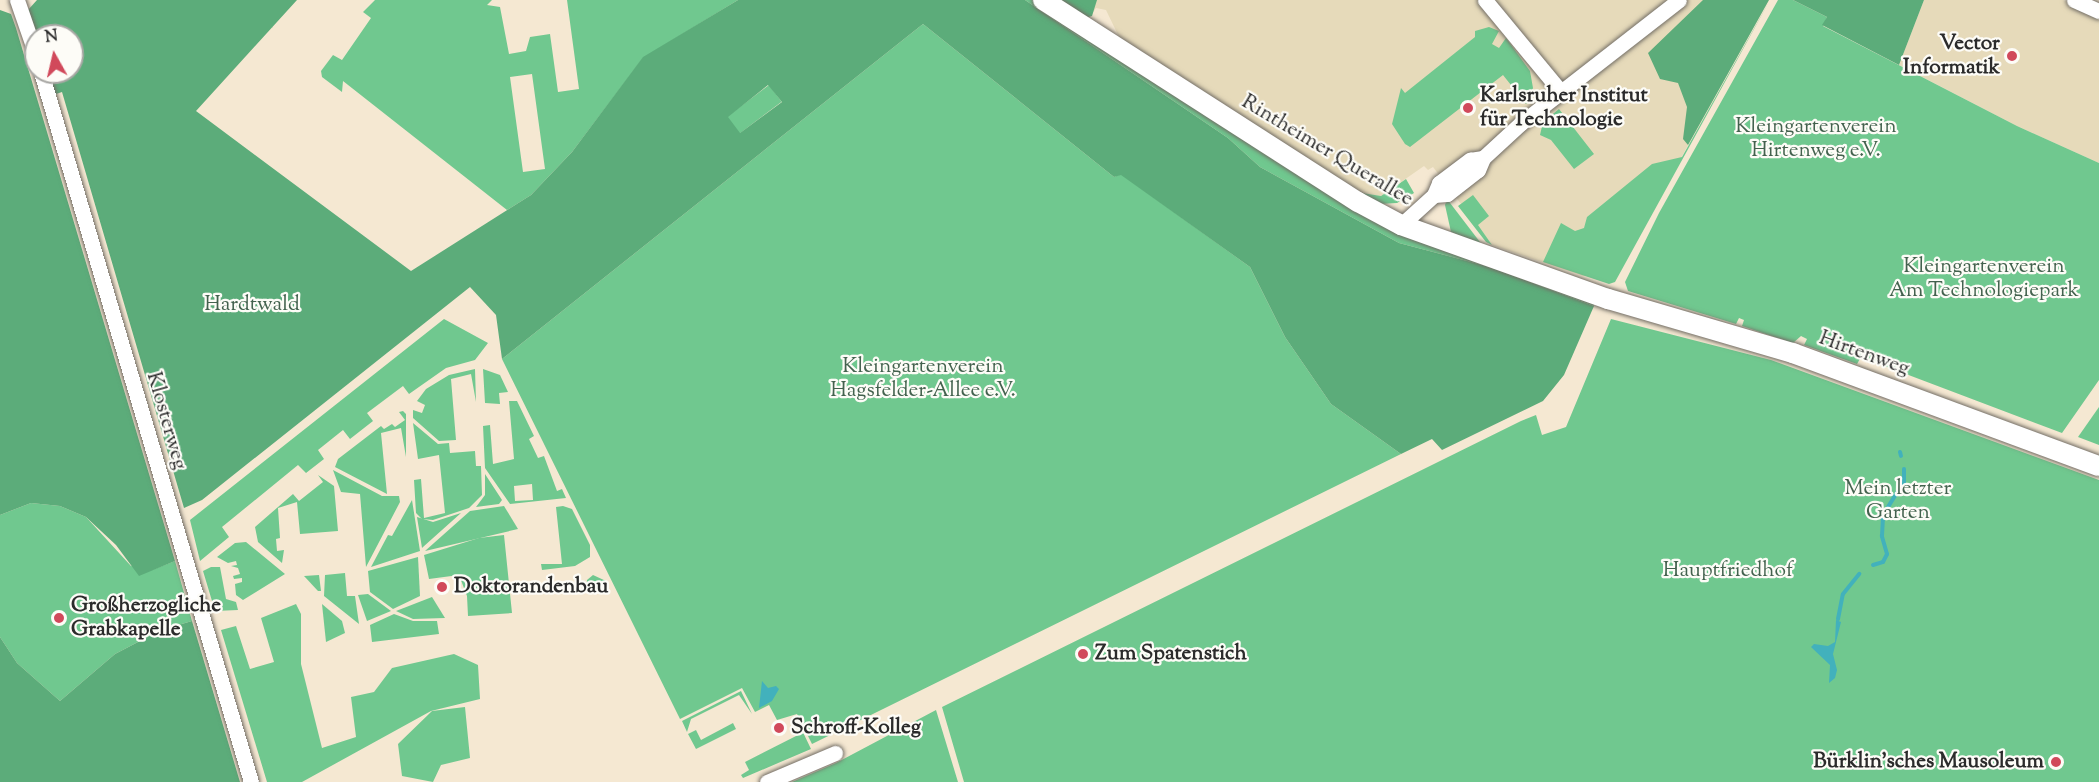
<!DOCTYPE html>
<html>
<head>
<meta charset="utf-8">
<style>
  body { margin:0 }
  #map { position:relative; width:2099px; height:782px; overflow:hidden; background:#f5e8d2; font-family:"Sorts Mill Goudy",serif }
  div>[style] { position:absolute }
  .built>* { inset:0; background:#e6daba }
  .green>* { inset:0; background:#70c88f; transform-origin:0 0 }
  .forest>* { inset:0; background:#5cac7a }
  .water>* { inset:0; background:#42b1bc }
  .stream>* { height:4px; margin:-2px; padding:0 2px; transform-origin:2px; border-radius:2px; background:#42b1bc }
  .roads { filter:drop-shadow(0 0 2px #726d65) drop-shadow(0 0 2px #726d65) }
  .street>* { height:15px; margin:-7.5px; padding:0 7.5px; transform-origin:7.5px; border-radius:7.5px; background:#fff }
  .secondary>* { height:20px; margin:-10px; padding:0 10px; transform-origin:10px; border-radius:10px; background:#fff }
  .dots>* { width:16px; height:16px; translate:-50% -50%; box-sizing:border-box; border:3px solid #fdfcf7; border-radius:50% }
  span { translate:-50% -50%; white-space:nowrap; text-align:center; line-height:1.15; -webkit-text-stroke:4.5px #fdfcf7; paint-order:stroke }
  .poi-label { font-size:21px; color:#2b2b2b; font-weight:700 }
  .right { translate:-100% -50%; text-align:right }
  .left { translate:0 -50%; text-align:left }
  .park-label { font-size:21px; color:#43624e }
  .street-label { font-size:21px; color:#2b2b2b }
  .north { position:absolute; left:24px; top:24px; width:60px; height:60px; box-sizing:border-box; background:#fdfcf7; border:2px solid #a9a8a5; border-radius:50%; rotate:352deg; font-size:16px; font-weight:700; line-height:24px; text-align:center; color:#2b2b2b }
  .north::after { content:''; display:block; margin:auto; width:21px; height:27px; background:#d1495b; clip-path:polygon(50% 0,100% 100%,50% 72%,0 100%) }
</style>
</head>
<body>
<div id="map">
  <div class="built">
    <i style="clip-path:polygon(1057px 0,1769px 0,1623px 262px,1583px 276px,1492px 245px,1433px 167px,1428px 170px,1424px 166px,1381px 196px,1362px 193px,1119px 37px,1106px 10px,1096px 8px,1090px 17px)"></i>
    <i style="clip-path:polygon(1924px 0,2063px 0,2099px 16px,2099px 163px,2017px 126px,1899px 65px)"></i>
  </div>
  <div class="green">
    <i style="clip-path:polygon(evenodd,375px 0,492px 0,487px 5px,500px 7px,509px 54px,526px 51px,530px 37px,550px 34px,558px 92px,579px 89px,567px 0,738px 0,643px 58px,572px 152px,531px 195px,507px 210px,343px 81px,342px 92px,322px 77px,321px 71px,333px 55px,342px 60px,371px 18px,363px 12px,375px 0,532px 74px,545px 169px,523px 172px,510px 77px,532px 74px)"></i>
    <i style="clip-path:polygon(1025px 0,1032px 0,1318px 184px,1594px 302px,1594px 306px,1490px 267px,1399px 243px,1260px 167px,1228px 138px)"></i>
    <i style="clip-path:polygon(1770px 0,1615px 282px,1609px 284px,1543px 262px,1561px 223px,1575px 231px,1584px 228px,1587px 217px,1652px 164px,1682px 157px)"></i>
    <i style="clip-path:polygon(1778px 0,1793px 0,1827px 17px,1823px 26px,2017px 126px,2099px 163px,2099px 380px,2062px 433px,1861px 357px,1857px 364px,1804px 345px,1807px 339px,1801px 336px,1793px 343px,1742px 326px,1744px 320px,1739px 318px,1736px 324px,1628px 291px,1625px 282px,1659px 213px)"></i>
    <i style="clip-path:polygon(923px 24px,1114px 177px,1121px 174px,1250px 267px,1285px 337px,1331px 404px,1401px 454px,812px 744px,797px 714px,777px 720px,769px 705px,755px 712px,742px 688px,680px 719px,502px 359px)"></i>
    <i style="clip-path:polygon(1489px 27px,1499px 31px,1492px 44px,1499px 48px,1506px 38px,1530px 71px,1533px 88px,1529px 100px,1526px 104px,1503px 75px,1410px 147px,1405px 144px,1392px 124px,1401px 88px,1405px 93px,1475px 37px,1475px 31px)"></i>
    <i style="left:769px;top:85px;width:21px;height:53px;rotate:53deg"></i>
    <i style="clip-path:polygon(1559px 109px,1594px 154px,1574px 169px,1551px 140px,1540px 135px,1543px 122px)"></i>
    <i style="clip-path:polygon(1406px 179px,1414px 193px,1397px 203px,1379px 204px,1362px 193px,1381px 196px)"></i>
    <i style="clip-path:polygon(1473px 195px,1489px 216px,1478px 225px,1492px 245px,1486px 242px,1458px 206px)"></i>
    <i style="clip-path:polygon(1447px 199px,1483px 246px,1451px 232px,1445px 205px)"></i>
    <i style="clip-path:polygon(444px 319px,488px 343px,475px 360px,446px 368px,409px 394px,403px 386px,367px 413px,373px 421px,350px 439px,343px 430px,318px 450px,324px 459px,306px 473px,298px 465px,222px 527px,229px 537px,200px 561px,190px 520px)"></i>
    <i style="clip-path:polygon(1611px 319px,1771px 360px,2099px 480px,2099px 782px,964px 782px,942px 707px,1521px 421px,1536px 415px,1542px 435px,1566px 427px)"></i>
    <i style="clip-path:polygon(475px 369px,476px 402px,471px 374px,451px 379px,456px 440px,439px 441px,413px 418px,413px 410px,422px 413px,425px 405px,417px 401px,426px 389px,449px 375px)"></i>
    <i style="clip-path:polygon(483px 369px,500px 375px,508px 392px,499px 393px,500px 404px,485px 403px)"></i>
    <i style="clip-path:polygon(evenodd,509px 401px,517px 401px,534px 436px,529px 439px,538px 458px,544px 456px,557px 491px,562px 489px,566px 498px,510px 504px,485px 468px,483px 426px,490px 425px,493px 464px,514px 459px,509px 401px,532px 484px,533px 500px,515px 501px,514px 486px,532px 484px)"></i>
    <i style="clip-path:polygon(2099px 407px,2099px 445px,2078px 437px)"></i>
    <i style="clip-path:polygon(403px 411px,406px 414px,406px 457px,401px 428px,381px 433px,387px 494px,335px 467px,338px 459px,381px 426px,384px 429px,392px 424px,395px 427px,405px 420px,399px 412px)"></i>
    <i style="clip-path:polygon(413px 423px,438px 444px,449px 443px,450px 453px,475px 451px,476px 466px,481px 466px,482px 495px,469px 508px,433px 520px,422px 519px,416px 513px,414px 480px,421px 479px,424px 518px,445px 513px,439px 455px,418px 459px)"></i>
    <i style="clip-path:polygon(333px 470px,382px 496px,399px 496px,400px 502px,366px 567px,360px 494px,341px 492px)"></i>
    <i style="clip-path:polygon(485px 474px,502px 500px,499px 504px,476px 507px,485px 495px)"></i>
    <i style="clip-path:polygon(318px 475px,334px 486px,338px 531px,300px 534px,297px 502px,278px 508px,280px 538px,276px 539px,277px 551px,284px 550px,282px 563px,258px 542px,255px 527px,293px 494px,299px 501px,323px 482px)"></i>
    <i style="clip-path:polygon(412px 500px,420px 551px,371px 567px,388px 535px,392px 536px)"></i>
    <i style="clip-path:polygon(31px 503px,60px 506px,86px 517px,131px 566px,152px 570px,175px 561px,192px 621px,161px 630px,115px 654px,60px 701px,17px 663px,0 637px,0 515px)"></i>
    <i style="clip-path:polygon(504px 506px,518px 529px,425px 551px,470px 511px)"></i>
    <i style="clip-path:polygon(563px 506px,572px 509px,590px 545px,590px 557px,575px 566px,542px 570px,541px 564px,562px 564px,556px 507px)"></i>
    <i style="clip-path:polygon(461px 513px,423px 547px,422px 548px,417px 517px,433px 522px)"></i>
    <i style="clip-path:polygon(504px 535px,512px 613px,468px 616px,467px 596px,459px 575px,429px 579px,424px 555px,479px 538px)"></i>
    <i style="clip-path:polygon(246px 542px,285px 574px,243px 600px,236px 595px,235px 584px,242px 582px,242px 578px,234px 579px,233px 576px,240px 574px,238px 568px,231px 566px,237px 565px,236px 561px,228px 563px,217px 557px,235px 543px)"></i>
    <i style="clip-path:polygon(418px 557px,420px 596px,393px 609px,370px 592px,368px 571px)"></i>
    <i style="clip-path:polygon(211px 567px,220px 567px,226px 599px,236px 602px,238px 610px,215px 611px,203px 571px)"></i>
    <i style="clip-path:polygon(345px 573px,347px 596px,355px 596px,359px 624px,324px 596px,325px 575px)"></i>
    <i style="clip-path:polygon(319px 575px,321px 591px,318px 591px,304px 576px)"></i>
    <i style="clip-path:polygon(593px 575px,606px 581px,586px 593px,587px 580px)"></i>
    <i style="clip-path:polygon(368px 594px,391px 611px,367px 621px,358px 595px)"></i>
    <i style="clip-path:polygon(432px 597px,445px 618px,413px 619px,396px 611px)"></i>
    <i style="clip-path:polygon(296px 604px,301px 614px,301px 664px,322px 748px,356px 737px,351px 697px,374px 692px,392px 668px,454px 654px,478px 665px,480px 699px,431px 711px,302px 782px,267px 782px,221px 630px,236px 626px,250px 669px,274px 662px,261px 618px)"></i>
    <i style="clip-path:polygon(322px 604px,342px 621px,345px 633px,326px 642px)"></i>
    <i style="clip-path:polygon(394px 614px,413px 621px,437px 621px,439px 634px,372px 642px,370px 625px)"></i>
    <i style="clip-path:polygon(741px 691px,752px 714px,739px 695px,691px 719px,687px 732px,682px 721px)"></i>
    <i style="clip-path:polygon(465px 707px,470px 758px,441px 765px,433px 782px,402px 776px,398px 744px,432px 711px)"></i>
    <i style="clip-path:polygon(936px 710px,958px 782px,792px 782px,836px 763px)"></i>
    <i style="clip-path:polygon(733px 723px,736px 729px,696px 749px,688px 734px,696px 730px,701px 740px)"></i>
    <i style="clip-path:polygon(799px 724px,811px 749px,743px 778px,741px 775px,749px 770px,745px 762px,800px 734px,796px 725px)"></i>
  </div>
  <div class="forest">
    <i style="clip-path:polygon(evenodd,37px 0,297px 0,196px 111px,411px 271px,531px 195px,572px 152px,643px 57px,738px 0,1025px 0,1228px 138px,1260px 167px,1399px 243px,1490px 267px,1594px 306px,1564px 375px,1543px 401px,1442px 450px,1432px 439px,1401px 454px,1331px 404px,1285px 337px,1250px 267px,1121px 175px,1114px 177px,923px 24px,502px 359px,496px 315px,470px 287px,202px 500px,184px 508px,62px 92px,53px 95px,46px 72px,72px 72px,72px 36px,36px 36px,28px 10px,37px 0,768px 85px,782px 102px,740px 133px,728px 117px,768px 85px)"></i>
    <i style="clip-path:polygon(1057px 0,1097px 0,1092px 16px,1085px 18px)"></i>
    <i style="clip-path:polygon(1703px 0,1769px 0,1688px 145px,1683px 139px,1687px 107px,1678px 83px,1660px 79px,1648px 53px)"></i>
    <i style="clip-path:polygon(1793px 0,1924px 0,1899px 65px,1822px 25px,1827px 17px)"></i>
    <i style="clip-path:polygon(0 10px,11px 14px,16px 28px,175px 561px,139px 576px,116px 545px,86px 517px,60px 506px,31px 503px,0 515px)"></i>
    <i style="clip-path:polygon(192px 621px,240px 782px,0 782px,0 637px,17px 663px,60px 701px,115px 654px,161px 630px)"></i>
  </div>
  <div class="water">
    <i style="clip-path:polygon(1836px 620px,1841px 622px,1833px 654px,1837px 670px,1835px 678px,1829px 683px,1830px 665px,1811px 647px,1814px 644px,1828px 646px,1835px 642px)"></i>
    <i style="clip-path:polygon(762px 681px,768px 688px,776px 686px,779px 689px,772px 701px,759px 708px)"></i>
  </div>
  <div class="stream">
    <i style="left:1900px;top:452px;width:4px;rotate:76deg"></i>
    <i style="left:1873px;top:565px;width:10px;rotate:-17deg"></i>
    <i style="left:1883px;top:562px;width:9px;rotate:-63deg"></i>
    <i style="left:1887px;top:554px;width:19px;rotate:-106deg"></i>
    <i style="left:1882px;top:536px;width:21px;rotate:-87deg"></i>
    <i style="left:1883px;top:515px;width:39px;rotate:-58deg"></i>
    <i style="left:1904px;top:482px;width:13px;rotate:-90deg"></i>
    <i style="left:1838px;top:619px;width:25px;rotate:-79deg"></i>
    <i style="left:1843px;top:594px;width:26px;rotate:-51deg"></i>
  </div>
  <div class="roads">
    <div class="street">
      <i style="left:17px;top:0;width:58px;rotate:70.9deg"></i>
      <i style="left:1485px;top:0;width:119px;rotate:50.4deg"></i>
      <i style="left:2074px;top:0;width:27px;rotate:24deg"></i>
      <i style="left:41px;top:72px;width:740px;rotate:73.52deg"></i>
      <i style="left:1434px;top:195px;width:13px;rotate:-4deg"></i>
      <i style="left:1447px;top:194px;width:39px;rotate:-38deg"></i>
      <i style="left:1478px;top:170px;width:13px;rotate:-67deg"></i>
      <i style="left:1483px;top:158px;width:52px;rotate:-42.6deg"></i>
      <i style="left:1521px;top:123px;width:200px;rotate:-37.9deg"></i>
      <i style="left:1401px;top:225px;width:45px;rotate:-42.3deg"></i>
      <i style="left:1434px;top:195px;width:13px;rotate:-67deg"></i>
      <i style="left:1439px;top:183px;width:39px;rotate:-37deg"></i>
      <i style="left:1470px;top:160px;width:13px;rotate:-9deg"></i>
      <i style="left:767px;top:782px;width:74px;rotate:-23.1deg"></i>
    </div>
    <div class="secondary">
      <i style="left:1043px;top:0;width:374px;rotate:32.7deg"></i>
      <i style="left:1358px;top:202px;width:49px;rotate:28.1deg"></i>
      <i style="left:1401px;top:225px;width:220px;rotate:19.7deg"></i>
      <i style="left:1608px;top:299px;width:193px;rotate:16.3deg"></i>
      <i style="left:1793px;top:353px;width:326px;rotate:20.3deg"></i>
    </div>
  </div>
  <div class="dots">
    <i style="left:2012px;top:56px;background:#d1495b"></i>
    <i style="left:1468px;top:108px;background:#d1495b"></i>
    <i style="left:442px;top:587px;background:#d1495b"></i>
    <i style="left:59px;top:618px;background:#d1495b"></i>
    <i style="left:1083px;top:654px;background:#d1495b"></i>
    <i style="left:779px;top:728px;background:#d1495b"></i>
    <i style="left:2056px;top:762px;background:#d1495b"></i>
  </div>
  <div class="poi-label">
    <span class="right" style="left:2000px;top:56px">Vector<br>Informatik</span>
    <span class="left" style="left:1480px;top:108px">Karlsruher Institut<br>für Technologie</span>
    <span class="left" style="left:454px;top:587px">Doktorandenbau</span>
    <span class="left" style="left:71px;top:618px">Großherzogliche<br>Grabkapelle</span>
    <span class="left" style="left:1095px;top:654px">Zum Spatenstich</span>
    <span class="left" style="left:791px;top:728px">Schroff-Kolleg</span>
    <span class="right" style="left:2044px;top:762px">Bürklin'sches Mausoleum</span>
  </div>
  <div class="park-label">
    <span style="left:1816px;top:139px">Kleingartenverein<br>Hirtenweg e.V.</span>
    <span style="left:1984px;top:279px">Kleingartenverein<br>Am Technologiepark</span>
    <span style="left:252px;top:305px">Hardtwald</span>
    <span style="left:923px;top:379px">Kleingartenverein<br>Hagsfelder-Allee e.V.</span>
    <span style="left:1898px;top:501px">Mein letzter<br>Garten</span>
    <span style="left:1728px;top:571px">Hauptfriedhof</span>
  </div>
  <div class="street-label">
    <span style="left:1327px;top:151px;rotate:31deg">Rintheimer Querallee</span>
    <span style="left:1864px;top:354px;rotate:20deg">Hirtenweg</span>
    <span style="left:166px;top:421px;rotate:74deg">Klosterweg</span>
  </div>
  <div class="north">N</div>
</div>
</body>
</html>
